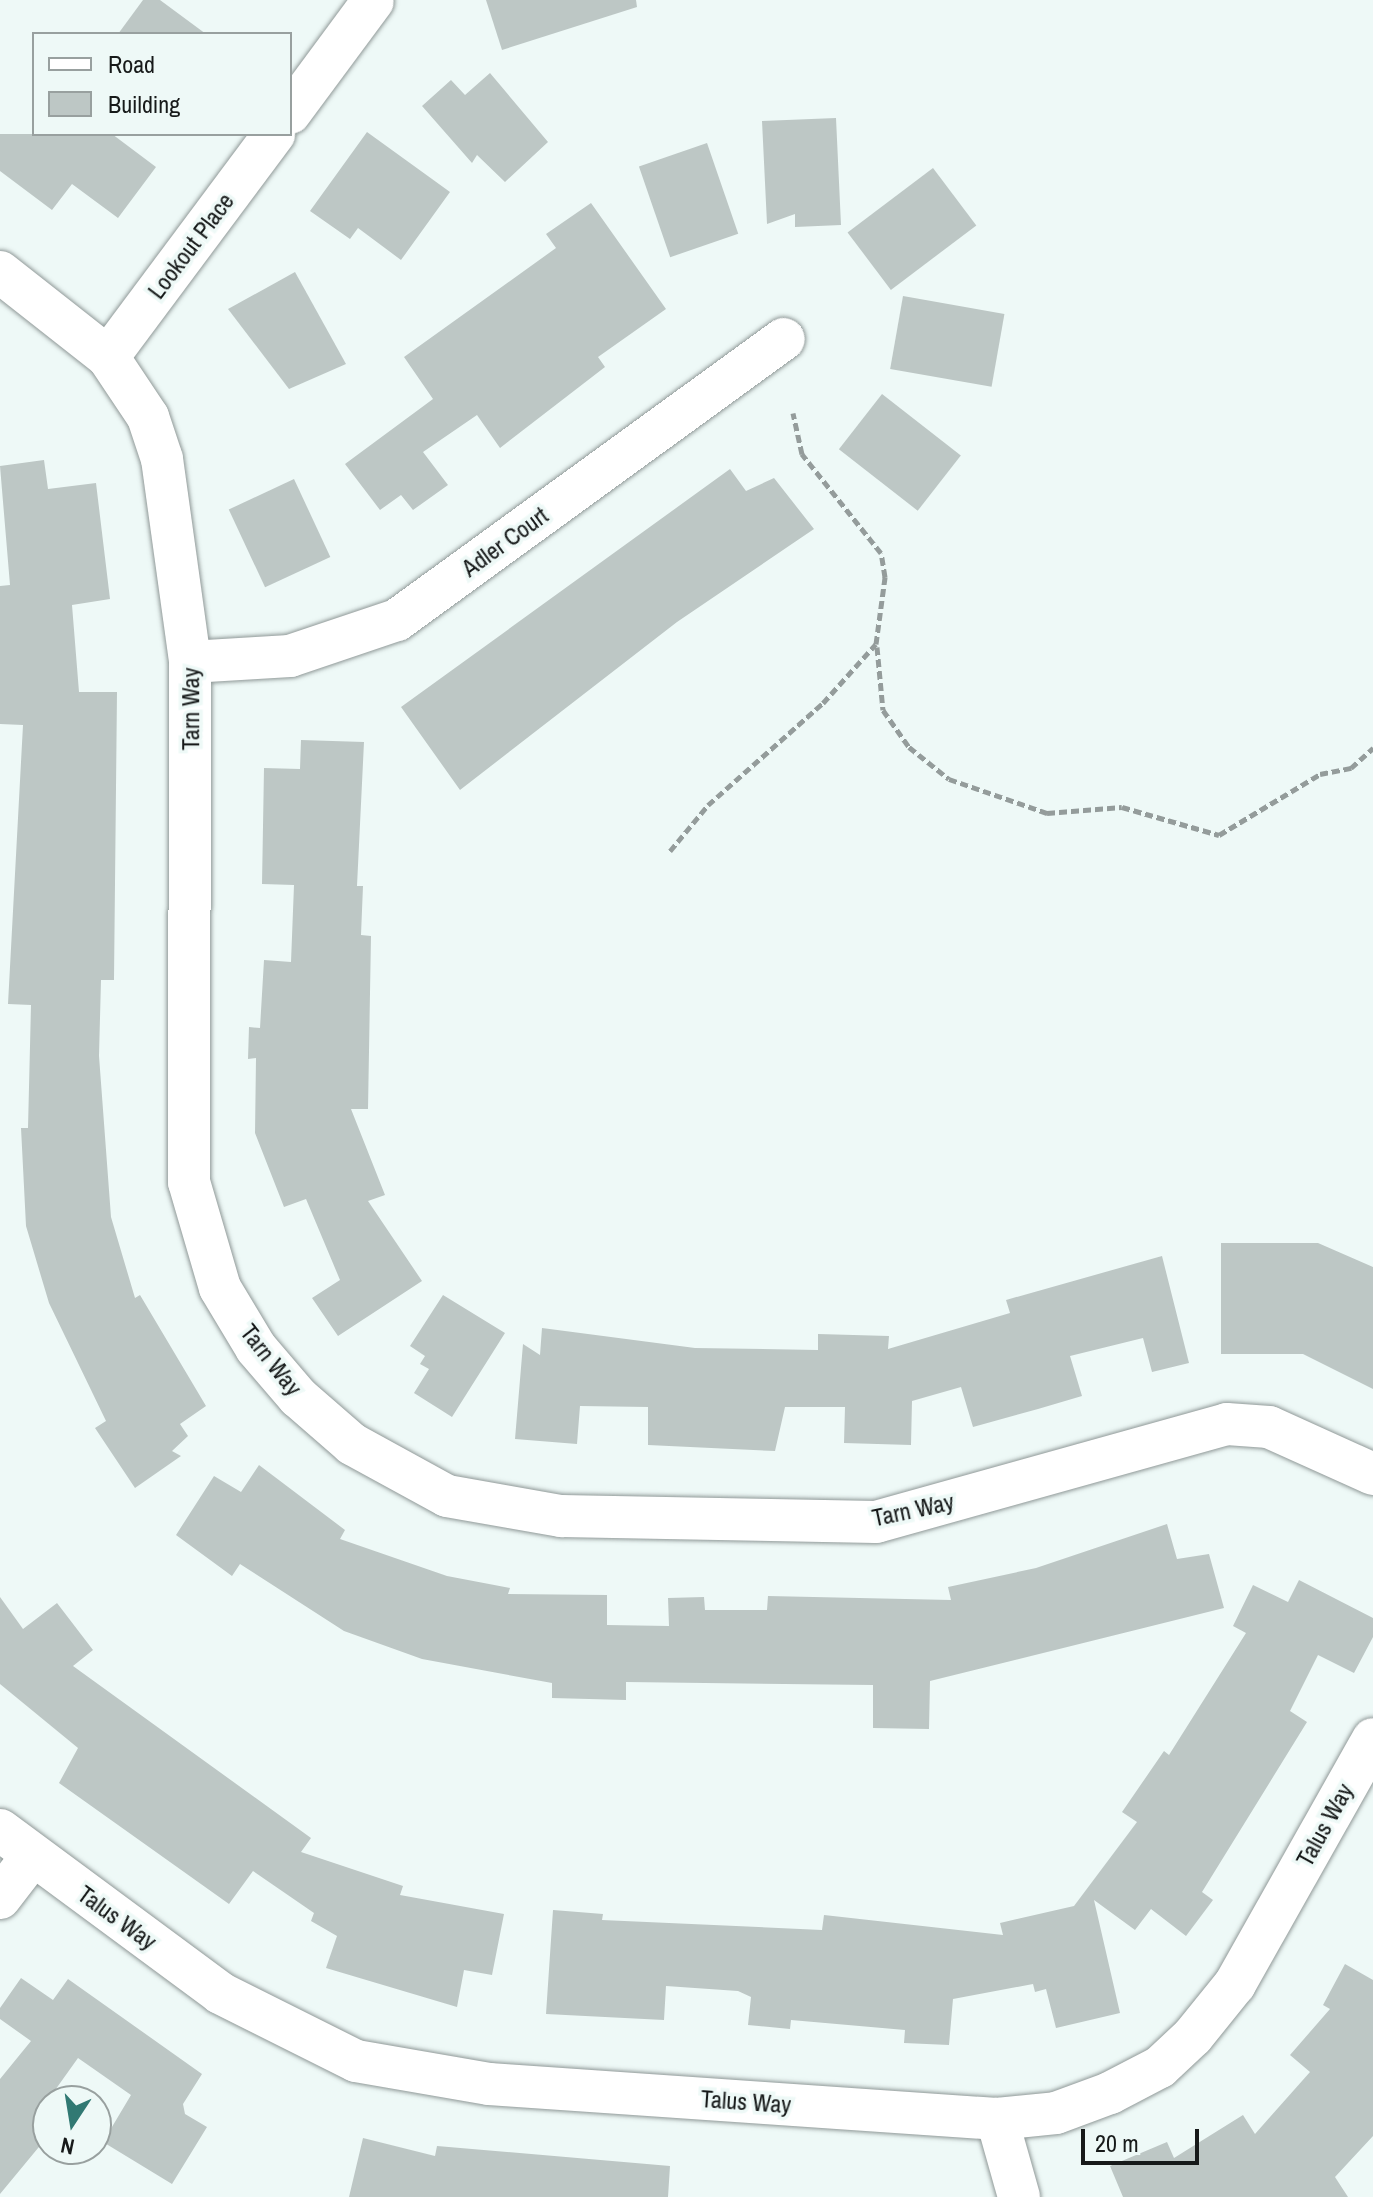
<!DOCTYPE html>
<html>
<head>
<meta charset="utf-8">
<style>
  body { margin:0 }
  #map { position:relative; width:1373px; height:2197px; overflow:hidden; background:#eef9f7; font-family:"Archivo Narrow",sans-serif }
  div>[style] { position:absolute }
  .building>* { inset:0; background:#bdc7c5; transform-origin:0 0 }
  .path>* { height:5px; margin-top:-2.5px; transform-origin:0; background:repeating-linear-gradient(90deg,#949c9b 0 8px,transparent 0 12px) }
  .roads { filter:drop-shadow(0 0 2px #909998) drop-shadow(0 0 2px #909998) }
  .minor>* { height:42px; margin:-21px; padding:0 21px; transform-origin:21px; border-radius:21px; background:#fff }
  span { translate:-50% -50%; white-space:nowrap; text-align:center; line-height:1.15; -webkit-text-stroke:7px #eef9f7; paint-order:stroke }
  .street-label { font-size:24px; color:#171a1a }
  .legend { position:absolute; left:32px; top:32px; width:260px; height:104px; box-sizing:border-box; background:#eef9f7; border:2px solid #98a09f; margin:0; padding:10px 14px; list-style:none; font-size:24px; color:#171a1a }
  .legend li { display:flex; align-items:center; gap:16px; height:40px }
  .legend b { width:40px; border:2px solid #98a09f }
  .north { position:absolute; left:32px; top:2085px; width:80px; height:80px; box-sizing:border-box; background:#eef9f7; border:2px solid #98a09f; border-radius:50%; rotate:192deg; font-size:22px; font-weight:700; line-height:32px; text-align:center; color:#171a1a }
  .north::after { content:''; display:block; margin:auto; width:28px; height:36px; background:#317973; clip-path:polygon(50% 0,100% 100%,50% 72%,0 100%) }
  .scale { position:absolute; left:1081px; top:2129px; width:118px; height:36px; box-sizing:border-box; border:4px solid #171a1a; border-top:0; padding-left:10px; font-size:24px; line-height:28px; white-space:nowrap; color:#171a1a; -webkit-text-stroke:6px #eef9f7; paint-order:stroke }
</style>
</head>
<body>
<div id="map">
  <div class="building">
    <i style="clip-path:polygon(143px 0,160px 0,206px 34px,118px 34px)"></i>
    <i style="clip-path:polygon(486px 0,636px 0,637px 7px,502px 50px)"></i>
    <i style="clip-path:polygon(490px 73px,548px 142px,505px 182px,477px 155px,472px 163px,422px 106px,451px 80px,465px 95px)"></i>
    <i style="clip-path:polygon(836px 118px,841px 225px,795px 227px,795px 214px,767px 224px,762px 121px)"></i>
    <i style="clip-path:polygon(367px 132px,450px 192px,401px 260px,358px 228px,350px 239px,310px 211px)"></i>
    <i style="clip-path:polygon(0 134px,112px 134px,156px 167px,118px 218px,72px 184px,52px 210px,0 171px)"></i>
    <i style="left:707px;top:143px;width:96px;height:72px;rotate:71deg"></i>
    <i style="left:933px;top:168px;width:72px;height:107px;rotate:53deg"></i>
    <i style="clip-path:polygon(591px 203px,666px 309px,598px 357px,605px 367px,500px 448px,477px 415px,423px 452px,448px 485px,413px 510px,401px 495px,380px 510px,345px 464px,433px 399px,404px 357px,556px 248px,546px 234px)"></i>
    <i style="clip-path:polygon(295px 272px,346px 364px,289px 389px,228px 309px)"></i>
    <i style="left:903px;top:296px;width:103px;height:74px;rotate:10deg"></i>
    <i style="left:882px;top:394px;width:100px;height:70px;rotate:38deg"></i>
    <i style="clip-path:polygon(44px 460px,48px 489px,96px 483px,110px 599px,72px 605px,79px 692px,117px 692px,114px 980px,101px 980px,99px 1056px,111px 1217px,135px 1298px,140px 1295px,206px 1406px,180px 1424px,188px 1436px,172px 1451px,181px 1456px,135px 1488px,95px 1428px,106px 1421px,49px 1303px,26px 1226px,21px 1128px,28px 1128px,31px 1005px,8px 1004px,23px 725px,0 724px,0 586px,10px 585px,0 466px)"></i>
    <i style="clip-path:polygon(730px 469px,746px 491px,774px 478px,814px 529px,677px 622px,460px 790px,401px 707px)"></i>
    <i style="left:294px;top:479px;width:86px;height:72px;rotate:65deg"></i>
    <i style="clip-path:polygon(301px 740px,364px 742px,357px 886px,363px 886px,361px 935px,371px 936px,368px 1109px,351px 1109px,385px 1195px,368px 1201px,422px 1281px,338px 1336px,312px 1298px,340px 1280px,306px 1199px,284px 1207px,255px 1133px,256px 1058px,248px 1059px,249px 1027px,260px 1028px,264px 960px,291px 962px,294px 885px,262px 884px,264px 768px,300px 769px)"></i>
    <i style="clip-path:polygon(1221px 1243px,1318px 1243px,1373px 1267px,1373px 1389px,1303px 1354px,1221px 1354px)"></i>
    <i style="clip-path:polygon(1162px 1256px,1189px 1363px,1152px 1372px,1143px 1338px,1070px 1356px,1082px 1396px,1038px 1409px,973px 1427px,961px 1387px,912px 1401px,911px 1445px,844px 1443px,845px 1407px,785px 1407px,775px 1451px,648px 1445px,648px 1407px,580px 1406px,577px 1444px,515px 1439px,523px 1344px,540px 1355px,542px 1328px,695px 1348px,818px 1350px,818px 1334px,889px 1336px,888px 1349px,1010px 1313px,1006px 1300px)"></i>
    <i style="clip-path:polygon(443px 1295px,505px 1333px,452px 1417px,414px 1393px,429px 1369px,420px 1364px,425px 1356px,410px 1346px)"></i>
    <i style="clip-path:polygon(259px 1465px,345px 1530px,340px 1539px,447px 1576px,510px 1588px,508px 1594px,607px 1595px,607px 1625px,669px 1626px,668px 1598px,704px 1597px,705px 1610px,767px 1610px,768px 1596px,951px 1600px,948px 1587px,1036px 1568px,1167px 1524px,1177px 1559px,1209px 1554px,1224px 1608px,930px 1681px,929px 1729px,873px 1728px,873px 1685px,626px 1682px,626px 1700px,552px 1698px,552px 1683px,422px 1659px,344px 1631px,240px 1564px,232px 1576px,176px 1535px,214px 1476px,241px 1492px)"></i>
    <i style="clip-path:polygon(1299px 1580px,1373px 1618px,1373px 1637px,1354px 1673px,1318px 1655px,1290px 1711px,1307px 1722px,1202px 1892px,1213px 1900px,1186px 1936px,1151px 1909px,1135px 1930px,1094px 1900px,1120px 2013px,1056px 2028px,1046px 1989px,1035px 1992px,1033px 1984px,953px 1999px,949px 2045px,904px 2043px,905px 2030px,791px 2020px,790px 2029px,748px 2025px,751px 1997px,738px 1991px,666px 1986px,664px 2020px,546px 2014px,553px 1910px,603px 1914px,602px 1920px,822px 1930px,824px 1915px,1003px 1935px,1000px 1923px,1074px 1906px,1137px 1822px,1122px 1812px,1164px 1751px,1169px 1755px,1246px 1633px,1233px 1626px,1253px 1585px,1288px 1602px)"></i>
    <i style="clip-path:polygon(0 1597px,23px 1629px,57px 1603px,93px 1650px,73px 1666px,311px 1838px,301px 1852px,403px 1886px,400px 1895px,504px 1914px,492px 1975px,464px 1970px,457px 2007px,326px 1968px,337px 1936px,311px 1921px,314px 1913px,253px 1871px,229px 1904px,59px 1783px,78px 1748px,0 1684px)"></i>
    <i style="clip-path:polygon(1345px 1964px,1373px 1980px,1373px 2136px,1335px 2177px,1348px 2197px,1123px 2197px,1110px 2166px,1167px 2142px,1174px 2158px,1243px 2115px,1255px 2134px,1310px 2072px,1290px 2055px,1330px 2009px,1323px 2005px)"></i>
    <i style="clip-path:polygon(21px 1978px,53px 2000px,68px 1979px,202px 2074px,183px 2104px,185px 2114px,207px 2127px,172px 2184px,103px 2142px,131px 2095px,78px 2058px,48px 2100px,48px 2136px,0 2194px,0 2079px,31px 2041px,0 2019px,0 2008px)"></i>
    <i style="clip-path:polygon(363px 2138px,435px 2156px,437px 2146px,670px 2166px,668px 2197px,349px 2197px)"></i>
  </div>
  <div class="path">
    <i style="left:877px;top:647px;width:63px;rotate:84.6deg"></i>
    <i style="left:883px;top:710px;width:45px;rotate:54.9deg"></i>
    <i style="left:909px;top:747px;width:51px;rotate:38.7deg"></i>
    <i style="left:949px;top:779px;width:104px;rotate:19.1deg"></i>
    <i style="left:1047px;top:813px;width:75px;rotate:-4.6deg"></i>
    <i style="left:1122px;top:807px;width:101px;rotate:16.1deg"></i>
    <i style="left:1219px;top:835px;width:118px;rotate:-31.1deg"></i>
    <i style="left:1320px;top:774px;width:32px;rotate:-11deg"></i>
    <i style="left:1351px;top:768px;width:30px;rotate:-42deg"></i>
    <i style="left:670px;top:851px;width:60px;rotate:-50.4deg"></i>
    <i style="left:708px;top:805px;width:154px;rotate:-41.6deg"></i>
    <i style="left:823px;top:703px;width:79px;rotate:-48.1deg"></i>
    <i style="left:876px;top:644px;width:68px;rotate:-82.3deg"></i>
    <i style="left:885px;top:577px;width:24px;rotate:-99deg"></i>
    <i style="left:881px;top:553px;width:127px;rotate:-128.6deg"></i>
    <i style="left:802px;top:454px;width:42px;rotate:-102.4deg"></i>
  </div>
  <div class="roads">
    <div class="minor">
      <i style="left:290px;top:113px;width:139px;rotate:-53.5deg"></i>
      <i style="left:0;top:272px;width:137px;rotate:38.2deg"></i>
      <i style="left:108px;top:357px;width:72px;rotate:56.3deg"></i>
      <i style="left:148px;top:417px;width:44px;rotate:71.6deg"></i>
      <i style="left:162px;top:459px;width:205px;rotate:82.1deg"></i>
      <i style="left:190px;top:662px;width:520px;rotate:90.11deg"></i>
      <i style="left:189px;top:1182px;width:110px;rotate:73.7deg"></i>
      <i style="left:220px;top:1288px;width:70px;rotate:59deg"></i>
      <i style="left:256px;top:1348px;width:65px;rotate:49.4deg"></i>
      <i style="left:298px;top:1397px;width:72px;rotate:41deg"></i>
      <i style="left:352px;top:1444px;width:108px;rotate:28.7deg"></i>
      <i style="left:447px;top:1496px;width:116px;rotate:10deg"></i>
      <i style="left:561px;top:1516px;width:315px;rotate:1.1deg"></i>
      <i style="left:876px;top:1522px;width:364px;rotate:-15.6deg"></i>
      <i style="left:1227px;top:1424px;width:42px;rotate:4.1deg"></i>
      <i style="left:1269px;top:1427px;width:114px;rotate:24.3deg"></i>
      <i style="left:108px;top:357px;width:278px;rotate:-53.3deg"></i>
      <i style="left:190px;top:662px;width:100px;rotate:-3.4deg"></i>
      <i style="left:290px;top:656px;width:113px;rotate:-18.6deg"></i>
      <i style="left:397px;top:620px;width:478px;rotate:-36deg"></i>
      <i style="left:0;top:1830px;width:274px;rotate:36.5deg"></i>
      <i style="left:220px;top:1993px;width:152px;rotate:26.6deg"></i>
      <i style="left:356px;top:2061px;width:135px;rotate:9.8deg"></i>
      <i style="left:489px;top:2084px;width:509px;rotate:3.94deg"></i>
      <i style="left:997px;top:2119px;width:59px;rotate:-5.8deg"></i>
      <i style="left:1056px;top:2113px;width:58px;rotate:-20.3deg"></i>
      <i style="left:1110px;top:2093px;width:56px;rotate:-27.5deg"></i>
      <i style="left:1160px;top:2067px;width:45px;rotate:-43.2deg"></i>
      <i style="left:1193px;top:2036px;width:67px;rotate:-51.1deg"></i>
      <i style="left:1235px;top:1984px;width:281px;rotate:-60.6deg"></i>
      <i style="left:0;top:1898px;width:54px;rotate:-52.5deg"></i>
      <i style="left:997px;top:2119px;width:81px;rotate:74.2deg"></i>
    </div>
  </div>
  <div class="street-label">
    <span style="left:191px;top:246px;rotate:-53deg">Lookout Place</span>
    <span style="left:505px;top:542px;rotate:-36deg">Adler Court</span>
    <span style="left:191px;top:709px;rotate:-90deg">Tarn Way</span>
    <span style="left:271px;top:1360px;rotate:52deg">Tarn Way</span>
    <span style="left:913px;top:1510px;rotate:-12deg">Tarn Way</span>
    <span style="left:1325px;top:1825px;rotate:-61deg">Talus Way</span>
    <span style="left:117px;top:1918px;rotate:36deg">Talus Way</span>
    <span style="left:746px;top:2102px;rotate:4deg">Talus Way</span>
  </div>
  <ul class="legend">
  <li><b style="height:10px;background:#fff"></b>Road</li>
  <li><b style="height:22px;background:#bdc7c5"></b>Building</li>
  </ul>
  <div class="north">N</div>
  <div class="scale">20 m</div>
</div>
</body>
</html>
